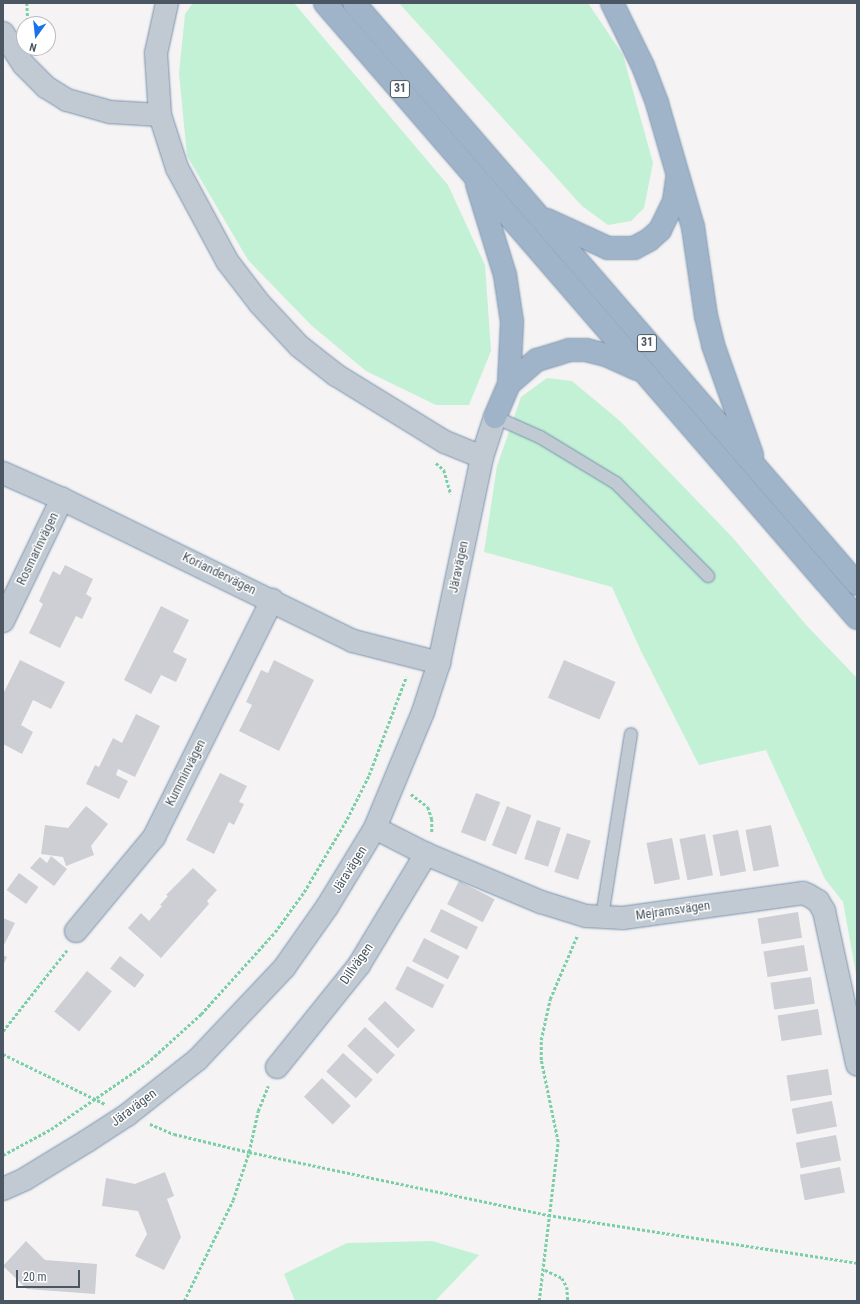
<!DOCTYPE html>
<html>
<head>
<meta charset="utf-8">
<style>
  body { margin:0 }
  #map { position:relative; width:860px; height:1304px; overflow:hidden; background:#f5f3f3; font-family:"Roboto Condensed",sans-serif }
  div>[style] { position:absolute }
  .green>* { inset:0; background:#c3f1d5 }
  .building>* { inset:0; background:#cdcfd5; transform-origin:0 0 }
  .path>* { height:2.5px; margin-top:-1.25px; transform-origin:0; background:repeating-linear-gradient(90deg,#7ad0a6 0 3px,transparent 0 5px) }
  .roads { filter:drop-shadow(0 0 1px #7690ad) drop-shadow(0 0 1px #7690ad) }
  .service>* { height:12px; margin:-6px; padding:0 6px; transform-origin:6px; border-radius:6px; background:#c1cad2 }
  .minor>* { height:22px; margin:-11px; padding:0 11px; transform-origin:11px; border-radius:11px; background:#c1cad2 }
  .tertiary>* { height:22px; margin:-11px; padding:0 11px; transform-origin:11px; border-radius:11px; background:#c1cad2 }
  .trunk>* { height:22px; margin:-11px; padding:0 11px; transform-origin:11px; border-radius:11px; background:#9fb4c9 }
  span { translate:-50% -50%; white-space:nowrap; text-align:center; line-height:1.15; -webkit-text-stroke:3px #fff; paint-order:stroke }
  .shield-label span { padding:1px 3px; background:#fff; border:1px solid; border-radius:3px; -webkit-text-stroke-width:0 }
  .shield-label { font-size:12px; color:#4a5661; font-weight:700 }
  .street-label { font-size:13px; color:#4a5661 }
  .frame { position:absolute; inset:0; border:4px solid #4a5661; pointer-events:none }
  .north { position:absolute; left:16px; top:16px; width:40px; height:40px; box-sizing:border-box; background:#fff; border:1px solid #b7bbc0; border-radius:50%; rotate:195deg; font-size:11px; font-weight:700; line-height:16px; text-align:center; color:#4a5661 }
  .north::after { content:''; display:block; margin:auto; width:14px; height:18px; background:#1a73e8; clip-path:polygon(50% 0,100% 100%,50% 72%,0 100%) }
  .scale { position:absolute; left:16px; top:1270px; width:64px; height:18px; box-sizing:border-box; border:2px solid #4a5661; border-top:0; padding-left:5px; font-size:12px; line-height:14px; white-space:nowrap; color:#4a5661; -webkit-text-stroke:3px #fff; paint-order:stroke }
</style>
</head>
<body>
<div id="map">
  <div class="green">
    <i style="clip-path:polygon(193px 3px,294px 3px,448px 185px,485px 265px,491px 351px,469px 405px,436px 405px,366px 371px,311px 325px,248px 260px,187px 156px,179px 73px,185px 14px)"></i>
    <i style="clip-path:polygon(399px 3px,588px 3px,623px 55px,653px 163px,644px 208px,631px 221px,608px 225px,582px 206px)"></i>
    <i style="clip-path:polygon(547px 378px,572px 381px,620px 421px,733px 538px,807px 626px,857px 678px,857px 979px,843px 902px,825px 879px,766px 750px,699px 765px,641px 651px,612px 587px,484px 552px,497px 466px,521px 397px)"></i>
    <i style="clip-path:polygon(432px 1241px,479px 1255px,435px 1301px,295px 1301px,284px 1274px,347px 1243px)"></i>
  </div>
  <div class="building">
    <i style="clip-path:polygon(65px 565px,93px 579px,86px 594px,92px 598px,82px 619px,76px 616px,60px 648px,29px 633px,43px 604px,39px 601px,53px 571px,60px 575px)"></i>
    <i style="clip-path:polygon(161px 606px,189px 620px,173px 652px,187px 659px,176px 682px,161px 675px,151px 694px,124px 680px)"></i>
    <i style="clip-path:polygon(20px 660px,65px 682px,51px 709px,33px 700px,21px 725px,33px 732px,22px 754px,3px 744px,3px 694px)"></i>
    <i style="clip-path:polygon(274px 660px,314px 680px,279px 751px,239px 731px,252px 705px,246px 702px,261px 670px,268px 673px)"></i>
    <i style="left:564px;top:660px;width:56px;height:41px;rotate:23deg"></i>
    <i style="clip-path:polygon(136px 714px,160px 726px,135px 777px,118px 769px,116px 775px,128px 781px,119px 799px,86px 784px,95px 765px,99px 767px,113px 738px,122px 743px)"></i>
    <i style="clip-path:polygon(220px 773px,247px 786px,239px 802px,244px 804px,234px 825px,229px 822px,214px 854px,186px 840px)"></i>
    <i style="left:476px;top:793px;width:26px;height:42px;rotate:21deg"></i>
    <i style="clip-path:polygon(86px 806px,108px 824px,91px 846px,94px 855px,66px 866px,63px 857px,41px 854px,45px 825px,68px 828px)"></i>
    <i style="left:507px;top:806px;width:26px;height:42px;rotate:21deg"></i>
    <i style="left:537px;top:820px;width:25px;height:41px;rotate:18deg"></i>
    <i style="left:771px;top:825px;width:42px;height:26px;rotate:79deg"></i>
    <i style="left:738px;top:830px;width:42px;height:26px;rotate:79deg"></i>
    <i style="left:567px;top:833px;width:25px;height:41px;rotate:18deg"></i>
    <i style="left:705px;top:834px;width:42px;height:26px;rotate:79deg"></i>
    <i style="left:672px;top:838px;width:42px;height:26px;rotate:79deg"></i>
    <i style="clip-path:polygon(51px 856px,67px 869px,54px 886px,30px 868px,40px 857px,47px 863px)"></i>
    <i style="clip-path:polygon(193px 868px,217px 890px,207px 901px,209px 904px,161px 958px,128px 928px,141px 913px,149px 921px,162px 906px,160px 905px,168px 896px,166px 895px)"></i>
    <i style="left:19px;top:873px;width:24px;height:21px;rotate:36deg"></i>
    <i style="left:459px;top:881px;width:40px;height:26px;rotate:27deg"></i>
    <i style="left:441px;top:909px;width:41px;height:25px;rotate:26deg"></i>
    <i style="left:798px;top:912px;width:26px;height:41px;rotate:81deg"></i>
    <i style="clip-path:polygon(3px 918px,15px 923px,3px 947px)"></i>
    <i style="left:424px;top:938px;width:40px;height:26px;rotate:27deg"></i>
    <i style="left:804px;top:945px;width:26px;height:41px;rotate:81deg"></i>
    <i style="clip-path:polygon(3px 955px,7px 957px,3px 966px)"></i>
    <i style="left:120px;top:956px;width:31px;height:16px;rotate:38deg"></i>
    <i style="left:407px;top:966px;width:42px;height:26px;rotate:27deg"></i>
    <i style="left:87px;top:971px;width:32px;height:52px;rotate:39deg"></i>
    <i style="left:811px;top:977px;width:27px;height:41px;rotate:82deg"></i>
    <i style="left:385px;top:1001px;width:42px;height:25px;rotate:44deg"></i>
    <i style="left:818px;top:1009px;width:26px;height:41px;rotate:81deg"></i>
    <i style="left:365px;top:1027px;width:41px;height:26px;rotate:43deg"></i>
    <i style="left:343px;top:1053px;width:40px;height:25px;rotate:42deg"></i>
    <i style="left:828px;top:1069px;width:26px;height:42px;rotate:81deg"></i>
    <i style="left:322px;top:1078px;width:40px;height:26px;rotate:44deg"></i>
    <i style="left:832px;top:1101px;width:26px;height:41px;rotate:79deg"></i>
    <i style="left:836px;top:1135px;width:26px;height:41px;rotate:79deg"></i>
    <i style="left:840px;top:1167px;width:26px;height:41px;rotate:79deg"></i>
    <i style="clip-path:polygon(165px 1172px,174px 1196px,167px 1199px,181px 1237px,164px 1270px,135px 1256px,147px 1234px,138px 1211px,102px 1206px,106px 1178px,135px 1184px)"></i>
    <i style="clip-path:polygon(26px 1241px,45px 1260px,97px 1264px,95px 1294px,27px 1289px,3px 1266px)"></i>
  </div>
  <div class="path">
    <i style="left:27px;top:3px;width:21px;rotate:87deg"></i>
    <i style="left:436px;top:463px;width:11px;rotate:41deg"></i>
    <i style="left:444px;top:470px;width:25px;rotate:74deg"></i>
    <i style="left:411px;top:794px;width:21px;rotate:37deg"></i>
    <i style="left:428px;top:807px;width:13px;rotate:72deg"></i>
    <i style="left:432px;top:819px;width:13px;rotate:90deg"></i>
    <i style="left:3px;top:1031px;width:103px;rotate:-51.7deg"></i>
    <i style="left:3px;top:1054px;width:114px;rotate:26.1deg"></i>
    <i style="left:150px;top:1124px;width:26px;rotate:23deg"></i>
    <i style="left:174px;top:1134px;width:77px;rotate:13.5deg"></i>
    <i style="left:249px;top:1152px;width:306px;rotate:11.9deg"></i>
    <i style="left:548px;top:1215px;width:313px;rotate:8.8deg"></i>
    <i style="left:3px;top:1155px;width:55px;rotate:-28.4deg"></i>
    <i style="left:51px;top:1129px;width:116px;rotate:-34.5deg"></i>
    <i style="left:147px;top:1063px;width:73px;rotate:-42.2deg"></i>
    <i style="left:201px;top:1014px;width:110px;rotate:-47.9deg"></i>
    <i style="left:275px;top:932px;width:49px;rotate:-54.1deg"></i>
    <i style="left:304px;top:892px;width:85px;rotate:-59.5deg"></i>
    <i style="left:347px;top:819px;width:49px;rotate:-63.4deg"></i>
    <i style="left:369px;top:775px;width:105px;rotate:-69.3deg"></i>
    <i style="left:545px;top:1270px;width:19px;rotate:25deg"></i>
    <i style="left:562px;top:1278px;width:10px;rotate:61deg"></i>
    <i style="left:567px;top:1287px;width:14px;rotate:86deg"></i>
    <i style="left:184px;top:1301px;width:112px;rotate:-64.1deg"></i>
    <i style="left:233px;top:1200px;width:51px;rotate:-71.6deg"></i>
    <i style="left:249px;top:1152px;width:42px;rotate:-77.6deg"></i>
    <i style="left:258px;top:1111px;width:27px;rotate:-68deg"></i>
    <i style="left:539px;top:1301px;width:160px;rotate:-83.2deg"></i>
    <i style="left:558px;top:1142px;width:84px;rotate:-101.7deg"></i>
    <i style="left:541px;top:1060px;width:20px;rotate:-90deg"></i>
    <i style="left:541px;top:1040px;width:42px;rotate:-77.6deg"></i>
    <i style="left:550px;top:999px;width:69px;rotate:-66.8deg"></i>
  </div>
  <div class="roads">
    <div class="service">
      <i style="left:495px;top:417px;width:49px;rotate:24deg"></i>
      <i style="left:540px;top:437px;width:89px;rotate:31.2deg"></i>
      <i style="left:616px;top:483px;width:131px;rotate:45.3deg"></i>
      <i style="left:602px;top:917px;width:185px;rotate:-81deg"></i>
    </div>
    <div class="minor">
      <i style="left:3px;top:33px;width:38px;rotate:57deg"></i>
      <i style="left:24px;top:65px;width:31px;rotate:45deg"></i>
      <i style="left:46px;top:87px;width:25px;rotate:32deg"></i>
      <i style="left:67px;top:100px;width:45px;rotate:15.6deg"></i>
      <i style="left:110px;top:112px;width:50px;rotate:3.4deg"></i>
      <i style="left:3px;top:473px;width:64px;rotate:23.8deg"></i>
      <i style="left:62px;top:499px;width:324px;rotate:26deg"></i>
      <i style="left:353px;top:641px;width:89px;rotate:14.3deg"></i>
      <i style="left:3px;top:621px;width:136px;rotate:-64.2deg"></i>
      <i style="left:375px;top:828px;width:57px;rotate:27deg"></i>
      <i style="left:426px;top:854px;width:125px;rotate:22.7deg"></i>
      <i style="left:541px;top:902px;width:47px;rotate:17.3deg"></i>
      <i style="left:586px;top:916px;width:37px;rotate:3deg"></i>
      <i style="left:623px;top:918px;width:182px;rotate:-7.9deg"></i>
      <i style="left:803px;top:893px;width:5px;rotate:22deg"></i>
      <i style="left:808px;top:895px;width:12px;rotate:31deg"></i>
      <i style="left:818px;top:901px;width:12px;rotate:59deg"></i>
      <i style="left:824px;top:911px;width:157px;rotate:77.8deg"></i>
      <i style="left:76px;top:931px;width:122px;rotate:-50.3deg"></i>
      <i style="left:154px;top:837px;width:265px;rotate:-63.5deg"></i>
      <i style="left:277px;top:1067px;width:131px;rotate:-51.2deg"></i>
      <i style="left:359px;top:965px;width:130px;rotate:-58.9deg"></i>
    </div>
    <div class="tertiary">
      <i style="left:167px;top:3px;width:51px;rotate:102.4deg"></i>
      <i style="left:156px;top:53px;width:62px;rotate:86.3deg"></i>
      <i style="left:160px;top:115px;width:56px;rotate:72.2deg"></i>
      <i style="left:177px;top:168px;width:106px;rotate:61.7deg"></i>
      <i style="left:227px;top:261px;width:54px;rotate:52.5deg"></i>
      <i style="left:260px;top:304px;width:57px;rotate:47.1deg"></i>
      <i style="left:299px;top:346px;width:47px;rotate:38.1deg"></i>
      <i style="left:336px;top:375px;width:128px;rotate:31.6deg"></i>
      <i style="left:445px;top:442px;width:40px;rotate:22deg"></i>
      <i style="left:3px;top:1189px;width:24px;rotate:-24deg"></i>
      <i style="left:25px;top:1179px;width:73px;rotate:-31.5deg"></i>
      <i style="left:87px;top:1141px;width:48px;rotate:-33deg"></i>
      <i style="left:127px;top:1115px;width:89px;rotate:-38.2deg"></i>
      <i style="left:197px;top:1060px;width:127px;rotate:-46.6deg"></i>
      <i style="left:284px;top:968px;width:75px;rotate:-54.8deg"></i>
      <i style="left:327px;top:907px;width:92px;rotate:-58.7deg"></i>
      <i style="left:375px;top:828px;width:126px;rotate:-67.5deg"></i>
      <i style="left:423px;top:712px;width:52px;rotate:-71.9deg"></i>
      <i style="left:439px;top:663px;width:210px;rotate:-78.2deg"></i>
      <i style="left:482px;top:457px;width:42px;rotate:-72deg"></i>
    </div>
    <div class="trunk">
      <i style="left:325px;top:3px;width:813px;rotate:49.14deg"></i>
      <i style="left:354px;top:3px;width:768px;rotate:49.12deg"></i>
      <i style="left:612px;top:3px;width:70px;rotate:63.8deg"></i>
      <i style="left:643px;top:66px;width:40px;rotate:69deg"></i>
      <i style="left:657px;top:103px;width:129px;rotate:73.8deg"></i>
      <i style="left:693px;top:227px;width:90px;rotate:81.7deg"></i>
      <i style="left:706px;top:316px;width:30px;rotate:76deg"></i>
      <i style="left:713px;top:345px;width:117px;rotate:70.5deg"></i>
      <i style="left:477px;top:184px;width:95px;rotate:72.9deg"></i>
      <i style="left:505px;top:275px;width:48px;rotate:81.5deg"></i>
      <i style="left:512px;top:322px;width:62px;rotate:92.8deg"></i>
      <i style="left:509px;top:384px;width:36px;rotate:113deg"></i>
      <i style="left:547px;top:220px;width:67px;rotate:24.7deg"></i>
      <i style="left:608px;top:248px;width:26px"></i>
      <i style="left:634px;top:248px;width:17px;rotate:-28deg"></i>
      <i style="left:649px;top:240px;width:15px;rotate:-42deg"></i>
      <i style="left:660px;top:230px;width:32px;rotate:-64deg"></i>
      <i style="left:674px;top:201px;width:22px;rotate:-82deg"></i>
      <i style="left:509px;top:384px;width:37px;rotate:-41deg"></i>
      <i style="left:537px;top:360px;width:34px;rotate:-17deg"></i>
      <i style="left:569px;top:350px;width:17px"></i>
      <i style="left:586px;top:350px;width:21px;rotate:14deg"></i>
      <i style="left:606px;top:355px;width:34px;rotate:24deg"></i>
    </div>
  </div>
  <div class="shield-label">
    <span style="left:400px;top:89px">31</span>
    <span style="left:647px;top:343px">31</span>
  </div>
  <div class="street-label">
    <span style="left:38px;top:549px;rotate:-64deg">Rosmarinvägen</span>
    <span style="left:459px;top:567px;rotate:-78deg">Järavägen</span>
    <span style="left:219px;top:574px;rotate:26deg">Koriandervägen</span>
    <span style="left:186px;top:773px;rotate:-63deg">Kumminvägen</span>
    <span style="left:350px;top:870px;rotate:-58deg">Järavägen</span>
    <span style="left:673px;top:911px;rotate:-8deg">Mejramsvägen</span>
    <span style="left:357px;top:964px;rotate:-55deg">Dillvägen</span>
    <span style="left:134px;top:1108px;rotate:-37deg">Järavägen</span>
  </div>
  <div class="frame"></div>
  <div class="north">N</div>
  <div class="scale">20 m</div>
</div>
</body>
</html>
